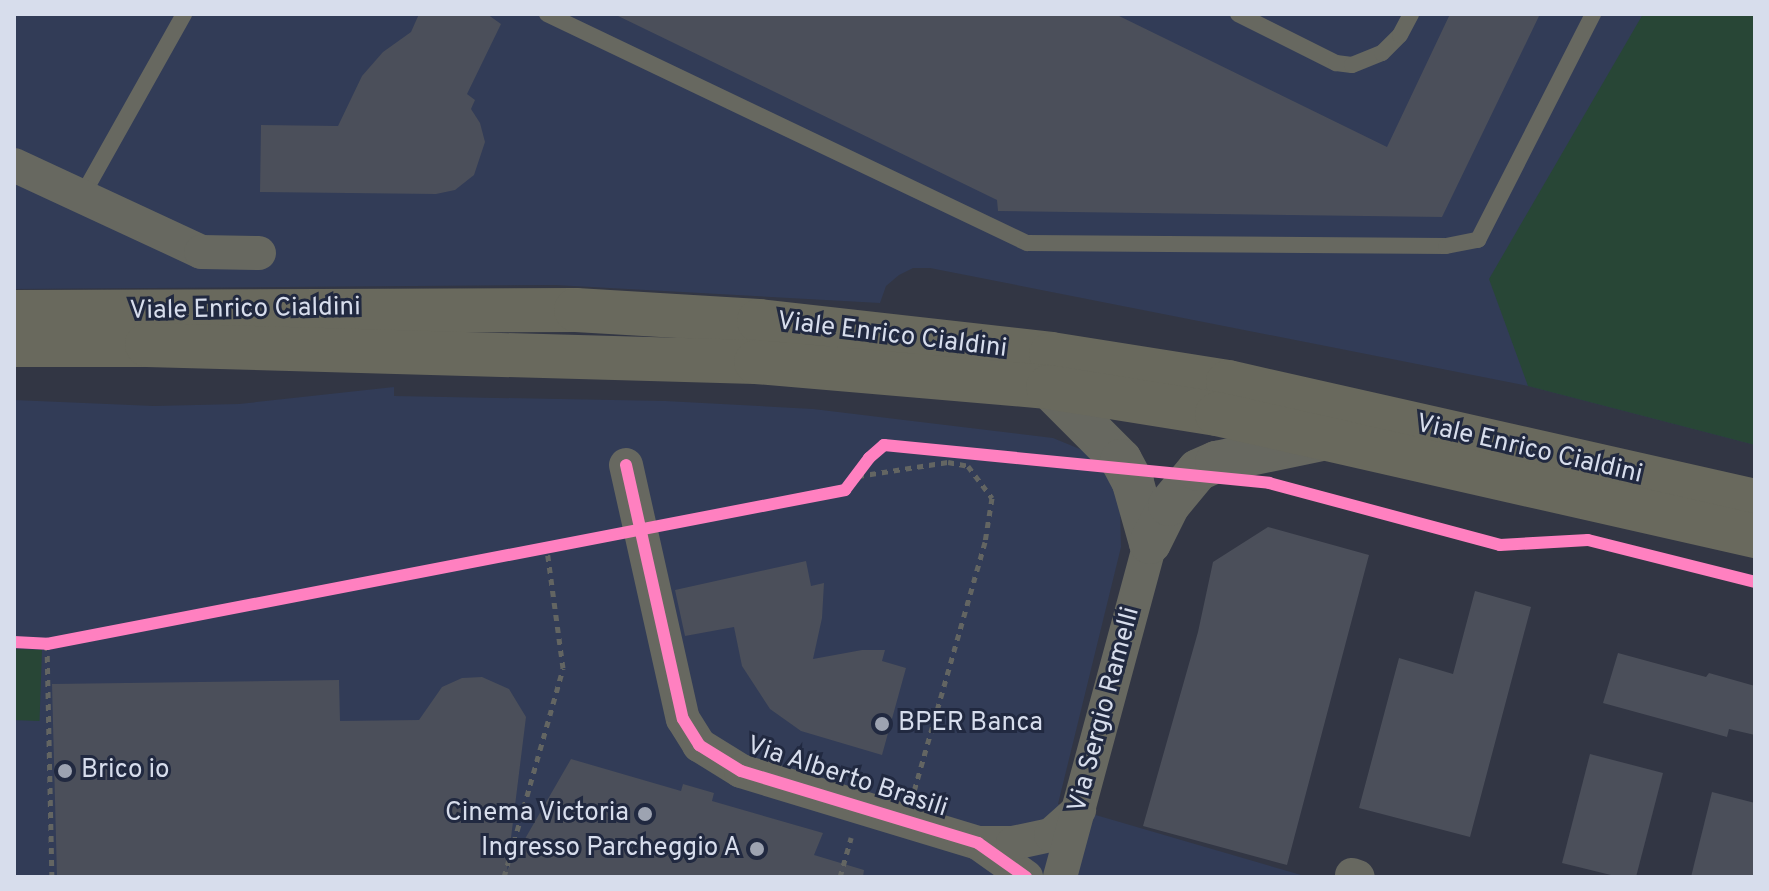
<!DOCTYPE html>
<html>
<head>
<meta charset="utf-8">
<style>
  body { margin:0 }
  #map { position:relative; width:1769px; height:891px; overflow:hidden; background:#323644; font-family:Overpass,sans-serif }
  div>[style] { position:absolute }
  .built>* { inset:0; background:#323c57 }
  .green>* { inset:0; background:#284636; transform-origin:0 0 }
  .building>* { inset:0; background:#4b4f5a }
  .path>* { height:5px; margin-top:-2.5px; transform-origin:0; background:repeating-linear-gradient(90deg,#636562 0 6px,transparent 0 12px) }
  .service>* { height:16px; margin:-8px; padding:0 8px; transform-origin:8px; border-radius:8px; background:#676860 }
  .minor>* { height:34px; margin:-17px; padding:0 17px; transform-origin:17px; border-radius:17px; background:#676860 }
  .tertiary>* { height:42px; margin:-21px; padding:0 21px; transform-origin:21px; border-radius:21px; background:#676860 }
  .secondary>* { height:44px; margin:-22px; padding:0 22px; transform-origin:22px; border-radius:22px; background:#69695d }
  .cycleway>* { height:12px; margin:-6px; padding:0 6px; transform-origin:6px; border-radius:6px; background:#ff80c0 }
  .dots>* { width:22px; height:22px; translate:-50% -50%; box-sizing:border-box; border:4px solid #212940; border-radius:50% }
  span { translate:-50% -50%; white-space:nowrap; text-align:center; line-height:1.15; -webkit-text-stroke:6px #212940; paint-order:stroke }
  .street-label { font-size:26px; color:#d7ddec }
  .poi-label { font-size:26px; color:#d7ddec }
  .left { translate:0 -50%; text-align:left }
  .right { translate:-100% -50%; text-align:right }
  .frame { position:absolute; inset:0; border:16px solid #d7ddec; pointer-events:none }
</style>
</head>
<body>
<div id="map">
  <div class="built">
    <i style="clip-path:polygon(14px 14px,1755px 14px,1755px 445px,1528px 386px,930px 268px,913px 268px,899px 275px,886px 286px,880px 303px,555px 285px,14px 289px)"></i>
    <i style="clip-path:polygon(394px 387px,394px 396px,665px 401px,813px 409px,1053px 438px,1092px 454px,1111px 480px,1120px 506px,1121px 547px,1058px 804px,1308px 877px,14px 877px,14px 400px,154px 406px,239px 404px)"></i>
  </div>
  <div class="green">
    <i style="clip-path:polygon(1643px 14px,1755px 14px,1755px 445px,1528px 386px,1489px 279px)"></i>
    <i style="left:14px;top:649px;width:28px;height:71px;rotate:2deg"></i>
  </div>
  <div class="building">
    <i style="clip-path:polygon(419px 14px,487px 14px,501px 24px,467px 94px,475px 100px,471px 109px,480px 123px,485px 142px,474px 175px,455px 190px,436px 194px,260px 192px,261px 125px,338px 126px,362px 76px,383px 52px,411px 32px)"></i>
    <i style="clip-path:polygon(614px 14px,1115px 14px,1387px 147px,1450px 14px,1540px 14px,1442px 217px,998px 211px,997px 200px)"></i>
    <i style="clip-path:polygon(1268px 527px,1369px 555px,1287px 865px,1143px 826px,1198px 632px,1213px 562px)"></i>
    <i style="clip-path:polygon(806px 561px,811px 586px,824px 583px,822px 618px,813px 659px,862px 650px,885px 650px,882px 661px,906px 668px,882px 755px,801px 731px,770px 709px,742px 666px,734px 627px,685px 636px,675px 590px)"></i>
    <i style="clip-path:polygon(1475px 591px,1531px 607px,1470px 837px,1359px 808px,1399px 658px,1453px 674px)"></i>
    <i style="clip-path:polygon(1618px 653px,1706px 677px,1709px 673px,1755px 686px,1755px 735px,1729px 729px,1727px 737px,1603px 703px)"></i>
    <i style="clip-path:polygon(482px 677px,509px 689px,526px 717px,507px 870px,571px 759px,681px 791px,683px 784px,714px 793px,712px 801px,823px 833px,814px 855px,864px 870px,863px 877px,57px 877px,52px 684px,339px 680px,340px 721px,419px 720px,442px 687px,462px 678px)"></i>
    <i style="clip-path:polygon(1590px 754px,1663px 773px,1636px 877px,1619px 877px,1562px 863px)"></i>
    <i style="clip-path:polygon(1712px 792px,1755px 803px,1755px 877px,1691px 877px)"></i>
  </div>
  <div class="path">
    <i style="left:858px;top:476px;width:91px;rotate:-8.8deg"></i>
    <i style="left:948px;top:462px;width:20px;rotate:11deg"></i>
    <i style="left:968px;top:466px;width:40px;rotate:53deg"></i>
    <i style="left:992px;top:498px;width:45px;rotate:99deg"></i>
    <i style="left:985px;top:542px;width:259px;rotate:105.9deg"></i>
    <i style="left:47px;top:644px;width:233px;rotate:88.8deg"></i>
    <i style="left:504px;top:877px;width:217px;rotate:-74.2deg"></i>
    <i style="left:563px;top:668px;width:120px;rotate:-97.7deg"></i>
    <i style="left:840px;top:877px;width:41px;rotate:-74.2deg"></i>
  </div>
  <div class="service">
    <i style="left:547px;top:14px;width:532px;rotate:25.51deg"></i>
    <i style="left:1027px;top:243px;width:419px;rotate:0.4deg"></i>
    <i style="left:1446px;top:246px;width:33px;rotate:-11deg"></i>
    <i style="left:1478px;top:240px;width:254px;rotate:-63deg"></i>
    <i style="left:1238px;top:14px;width:110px;rotate:26.6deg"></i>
    <i style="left:1336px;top:63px;width:16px;rotate:7deg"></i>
    <i style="left:1352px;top:65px;width:32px;rotate:-22deg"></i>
    <i style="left:1382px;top:53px;width:25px;rotate:-45deg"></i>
    <i style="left:1400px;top:35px;width:24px;rotate:-62deg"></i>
    <i style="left:82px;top:196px;width:209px;rotate:-60.7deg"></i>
  </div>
  <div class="minor">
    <i style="left:14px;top:165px;width:206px;rotate:24.9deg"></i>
    <i style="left:201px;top:252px;width:58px;rotate:1deg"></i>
    <i style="left:626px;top:465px;width:260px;rotate:77.4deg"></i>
    <i style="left:683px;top:719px;width:31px;rotate:58deg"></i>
    <i style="left:699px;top:745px;width:49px;rotate:31.8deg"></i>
    <i style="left:741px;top:771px;width:248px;rotate:16.9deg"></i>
    <i style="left:978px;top:843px;width:59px;rotate:35.3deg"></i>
    <i style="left:978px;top:843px;width:35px"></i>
    <i style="left:1013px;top:843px;width:39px;rotate:-12deg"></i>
    <i style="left:1051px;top:835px;width:38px;rotate:-42deg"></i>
    <i style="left:1352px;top:875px;width:6px;rotate:18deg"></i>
    <i style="left:1060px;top:877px;width:346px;rotate:-74.9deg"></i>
  </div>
  <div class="tertiary">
    <i style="left:1048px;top:387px;width:103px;rotate:45deg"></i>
    <i style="left:1121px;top:460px;width:26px;rotate:62deg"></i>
    <i style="left:1133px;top:483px;width:62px;rotate:74.2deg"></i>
    <i style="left:1150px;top:543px;width:42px;rotate:-63.4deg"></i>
    <i style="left:1169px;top:505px;width:45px;rotate:-50.4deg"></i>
    <i style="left:1198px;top:470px;width:20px;rotate:-24deg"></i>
    <i style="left:1216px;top:462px;width:112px;rotate:-11.8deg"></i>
  </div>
  <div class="secondary">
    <i style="left:14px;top:312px;width:562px;rotate:-0.2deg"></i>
    <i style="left:576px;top:310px;width:183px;rotate:3.4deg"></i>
    <i style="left:759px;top:321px;width:294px;rotate:6.4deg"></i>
    <i style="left:1051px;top:354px;width:179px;rotate:9deg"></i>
    <i style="left:1228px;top:382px;width:540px;rotate:12.72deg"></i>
    <i style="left:14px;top:345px;width:133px"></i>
    <i style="left:147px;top:345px;width:609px;rotate:1.6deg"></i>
    <i style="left:756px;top:362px;width:293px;rotate:4.9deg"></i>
    <i style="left:1048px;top:387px;width:171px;rotate:9.1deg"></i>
    <i style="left:1217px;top:414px;width:552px;rotate:12.78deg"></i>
  </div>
  <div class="cycleway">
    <i style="left:626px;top:465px;width:260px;rotate:77.4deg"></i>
    <i style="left:683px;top:719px;width:31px;rotate:58deg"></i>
    <i style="left:699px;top:745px;width:49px;rotate:31.8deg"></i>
    <i style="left:741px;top:771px;width:248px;rotate:16.9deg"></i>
    <i style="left:978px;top:843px;width:59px;rotate:35.3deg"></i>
    <i style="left:14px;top:642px;width:33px;rotate:3deg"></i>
    <i style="left:47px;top:644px;width:813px;rotate:-10.92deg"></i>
    <i style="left:845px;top:490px;width:40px;rotate:-53deg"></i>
    <i style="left:869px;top:458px;width:20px;rotate:-41deg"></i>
    <i style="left:884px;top:445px;width:387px;rotate:5.6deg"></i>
    <i style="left:1269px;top:483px;width:239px;rotate:15deg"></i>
    <i style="left:1500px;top:545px;width:88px;rotate:-3.3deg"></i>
    <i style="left:1588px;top:540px;width:172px;rotate:14.1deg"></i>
  </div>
  <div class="dots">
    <i style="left:882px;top:724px;background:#9da3b1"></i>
    <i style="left:65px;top:771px;background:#9da3b1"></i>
    <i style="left:645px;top:814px;background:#9da3b1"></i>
    <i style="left:757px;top:849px;background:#9da3b1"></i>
  </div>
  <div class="street-label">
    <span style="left:245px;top:310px;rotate:-1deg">Viale Enrico Cialdini</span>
    <span style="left:892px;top:336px;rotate:7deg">Viale Enrico Cialdini</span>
    <span style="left:1529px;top:450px;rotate:13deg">Viale Enrico Cialdini</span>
    <span style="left:1105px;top:710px;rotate:-75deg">Via Sergio Ramelli</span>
    <span style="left:847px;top:778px;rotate:18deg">Via Alberto Brasili</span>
  </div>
  <div class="poi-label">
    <span class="left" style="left:898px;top:724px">BPER Banca</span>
    <span class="left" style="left:81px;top:771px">Brico io</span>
    <span class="right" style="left:629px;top:814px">Cinema Victoria</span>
    <span class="right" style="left:741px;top:849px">Ingresso Parcheggio A</span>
  </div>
  <div class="frame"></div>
</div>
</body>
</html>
